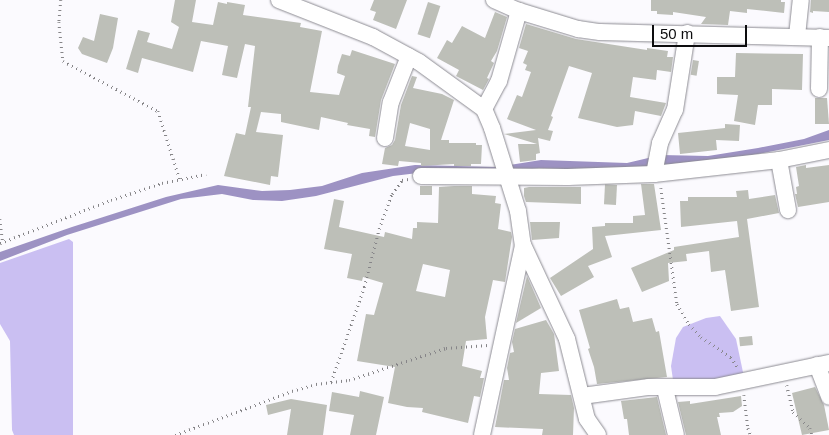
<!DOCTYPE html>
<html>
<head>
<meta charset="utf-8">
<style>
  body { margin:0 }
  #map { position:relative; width:829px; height:435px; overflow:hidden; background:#fbfafe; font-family:Helvetica,sans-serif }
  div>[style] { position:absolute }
  .green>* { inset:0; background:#cabff2 }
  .water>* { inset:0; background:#9d92c3 }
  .building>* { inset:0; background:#bdbfb8; transform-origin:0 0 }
  .path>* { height:2.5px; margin-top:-1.25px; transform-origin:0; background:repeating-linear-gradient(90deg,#868588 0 1px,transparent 0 5px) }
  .roads { filter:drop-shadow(0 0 1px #8c8b92) drop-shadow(0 0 1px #8c8b92) }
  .minor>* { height:16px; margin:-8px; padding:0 8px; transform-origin:8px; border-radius:8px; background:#fff }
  span { translate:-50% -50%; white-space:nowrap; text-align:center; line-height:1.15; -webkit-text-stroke:4px #fff; paint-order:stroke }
  .scale { position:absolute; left:652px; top:25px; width:95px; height:22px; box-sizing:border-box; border:2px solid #0d0d0f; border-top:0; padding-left:6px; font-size:15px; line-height:18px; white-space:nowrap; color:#0d0d0f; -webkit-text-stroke:4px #fff; paint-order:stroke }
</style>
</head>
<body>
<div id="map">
  <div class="green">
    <i style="clip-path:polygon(69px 239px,73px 242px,73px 435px,14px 435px,12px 430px,10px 341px,0 324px,0 263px)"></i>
    <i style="clip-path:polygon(720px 316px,736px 339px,744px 377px,734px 381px,673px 380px,671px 366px,676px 338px,683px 327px,706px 318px)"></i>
  </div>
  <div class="water">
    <i style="clip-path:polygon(829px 130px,829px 140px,753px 155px,611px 171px,539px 168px,512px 172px,418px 173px,393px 176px,316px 196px,282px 201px,253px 200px,222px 194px,181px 199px,67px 235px,0 261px,0 252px,72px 227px,166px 197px,218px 185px,262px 191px,290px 190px,322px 186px,362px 173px,415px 165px,496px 167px,541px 160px,627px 163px,661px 155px,708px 156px,758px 148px,804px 139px)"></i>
  </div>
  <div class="building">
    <i style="clip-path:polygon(175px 0,196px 0,192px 22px,213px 25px,218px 2px,227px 4px,227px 2px,245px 5px,243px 15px,301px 23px,300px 27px,322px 31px,310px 92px,339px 95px,345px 76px,337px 73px,338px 66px,342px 54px,350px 56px,352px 50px,395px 64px,381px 100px,375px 137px,369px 136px,370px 129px,347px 125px,348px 123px,321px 117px,319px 130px,281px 122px,281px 114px,261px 112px,256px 132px,283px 135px,278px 177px,271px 176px,270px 185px,224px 176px,236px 133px,245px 135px,251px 107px,248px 107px,255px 46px,245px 44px,237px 78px,222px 75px,228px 46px,201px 41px,193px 72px,142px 58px,138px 73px,126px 69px,138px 30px,150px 33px,147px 42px,172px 49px,179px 27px,171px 22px)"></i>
    <i style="clip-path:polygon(374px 0,407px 0,396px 29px,373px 20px,376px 12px,370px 10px)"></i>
    <i style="clip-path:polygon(651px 0,781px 0,781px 2px,785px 2px,784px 13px,747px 9px,747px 13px,730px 11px,728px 25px,701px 24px,706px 17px,673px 12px,673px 15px,657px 14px,657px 11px,651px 11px)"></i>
    <i style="clip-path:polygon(811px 0,829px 0,829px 12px,813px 11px,813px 13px,810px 12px)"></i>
    <i style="left:428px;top:2px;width:13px;height:34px;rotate:18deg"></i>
    <i style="clip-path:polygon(495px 12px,507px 17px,497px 51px,491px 61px,494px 63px,487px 78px,489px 79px,483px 90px,456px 76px,459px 70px,437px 58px,447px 40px,452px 43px,462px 26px,485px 38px)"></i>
    <i style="clip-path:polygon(100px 14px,118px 18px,113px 48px,107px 63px,82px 54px,78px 48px,83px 37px,94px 41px)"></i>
    <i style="clip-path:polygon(526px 24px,576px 39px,647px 50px,647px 48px,668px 51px,667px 57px,673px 57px,671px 72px,657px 70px,656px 80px,633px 77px,630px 97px,666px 103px,661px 116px,635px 111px,633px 125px,617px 127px,578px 118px,592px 73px,569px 66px,551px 116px,553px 117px,548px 130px,553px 131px,550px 141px,538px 138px,540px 153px,536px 154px,536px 160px,520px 162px,518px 144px,537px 144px,504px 134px,536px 130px,507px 119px,517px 95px,522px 97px,531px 72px,525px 70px,527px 65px,523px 63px,528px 51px,519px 48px)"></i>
    <i style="clip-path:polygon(736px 53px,803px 54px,802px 90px,772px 89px,772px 105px,758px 105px,755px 125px,734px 121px,738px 95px,717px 94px,717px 77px,735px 77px)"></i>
    <i style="left:693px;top:60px;width:6px;height:15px;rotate:9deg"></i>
    <i style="clip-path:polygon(evenodd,412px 76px,417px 77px,413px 88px,442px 94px,454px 100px,441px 140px,449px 140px,449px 143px,476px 143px,476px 145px,482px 145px,481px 164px,471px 164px,471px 166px,454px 166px,454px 164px,421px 166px,421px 163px,399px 161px,398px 166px,382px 164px,385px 148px,392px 145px,395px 140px,401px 105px,412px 76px,410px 123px,430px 129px,430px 150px,405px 146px,410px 123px)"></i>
    <i style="clip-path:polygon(815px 98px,827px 98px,829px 124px,815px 124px)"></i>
    <i style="clip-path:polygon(725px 124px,740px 125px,739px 141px,716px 140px,717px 150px,680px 154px,678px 133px,725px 128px)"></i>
    <i style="clip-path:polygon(806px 165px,806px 168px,829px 165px,829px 202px,798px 207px,795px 194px,797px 194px,796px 187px,799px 186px,796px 167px)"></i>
    <i style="clip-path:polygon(641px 184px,654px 184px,661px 230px,605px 236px,612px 257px,588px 266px,594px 277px,561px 296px,550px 278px,593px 249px,592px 227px,605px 226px,605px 223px,633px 223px,633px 216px,645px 215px)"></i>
    <i style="left:617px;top:185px;width:20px;height:12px;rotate:93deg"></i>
    <i style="left:420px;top:186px;width:12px;height:9px"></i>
    <i style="clip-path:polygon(evenodd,454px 186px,472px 186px,472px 194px,496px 196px,495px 203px,501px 204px,498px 229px,511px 232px,512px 237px,505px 282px,493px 280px,485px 317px,487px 339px,466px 341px,462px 366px,482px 371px,480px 378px,484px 378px,480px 397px,474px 396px,468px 423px,422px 412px,423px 408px,407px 407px,388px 403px,395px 367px,357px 361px,366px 314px,374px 315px,383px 283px,363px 277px,362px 281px,347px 278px,352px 254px,324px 249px,334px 199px,344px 201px,339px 227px,384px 237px,385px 232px,412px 239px,413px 228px,417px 228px,417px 222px,438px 223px,439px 187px,454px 186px,423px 264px,450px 270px,445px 297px,416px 291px,423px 264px)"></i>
    <i style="clip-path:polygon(581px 187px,581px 204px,526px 202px,524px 196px,524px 188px,529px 187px)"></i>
    <i style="clip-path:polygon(748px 190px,749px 199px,775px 195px,779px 213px,747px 219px,759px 307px,731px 311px,725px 270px,711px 272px,709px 251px,686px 254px,687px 261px,668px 263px,669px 281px,642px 292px,631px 268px,674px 250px,674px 247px,739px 237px,737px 221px,681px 227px,680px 201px,688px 201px,688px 197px,737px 197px,736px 191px)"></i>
    <i style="clip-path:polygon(530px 222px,560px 222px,559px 238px,532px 240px)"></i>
    <i style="clip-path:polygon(527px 276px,541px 308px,516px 323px)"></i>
    <i style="clip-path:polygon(617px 299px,620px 309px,629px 307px,633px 322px,652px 318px,656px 332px,659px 331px,667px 377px,597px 384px,594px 367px,588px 349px,590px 348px,579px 310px)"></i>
    <i style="clip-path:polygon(546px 320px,554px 334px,559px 371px,541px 373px,539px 394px,571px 395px,574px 408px,573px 435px,542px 435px,543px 429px,495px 427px,504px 380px,509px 380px,507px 368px,510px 353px,514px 352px,512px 342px,515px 329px)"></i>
    <i style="left:752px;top:336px;width:9px;height:13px;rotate:84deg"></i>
    <i style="clip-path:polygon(815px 387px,824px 405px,829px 430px,802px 435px,792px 393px)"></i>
    <i style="clip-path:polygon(360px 391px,384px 397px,376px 435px,350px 435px,354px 415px,329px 411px,332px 392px,359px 397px)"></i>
    <i style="clip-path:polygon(741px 396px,742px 406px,733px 412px,719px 413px,720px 417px,717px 417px,721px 435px,686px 435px,678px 402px,690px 401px,690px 404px)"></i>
    <i style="clip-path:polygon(657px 397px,666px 435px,629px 435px,627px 419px,624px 419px,621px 401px)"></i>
    <i style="clip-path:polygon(291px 399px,327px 405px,323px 435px,287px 435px,291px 409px,268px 415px,266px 405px)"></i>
  </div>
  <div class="path">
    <i style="left:61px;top:0;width:22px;rotate:95deg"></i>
    <i style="left:59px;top:22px;width:39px;rotate:84deg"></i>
    <i style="left:63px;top:61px;width:107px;rotate:27.8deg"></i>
    <i style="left:158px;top:111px;width:72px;rotate:72.3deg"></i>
    <i style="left:661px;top:188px;width:117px;rotate:82.1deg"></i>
    <i style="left:677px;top:304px;width:23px;rotate:59deg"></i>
    <i style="left:689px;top:324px;width:18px;rotate:47deg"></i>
    <i style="left:701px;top:337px;width:36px;rotate:34deg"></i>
    <i style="left:731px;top:357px;width:13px;rotate:58deg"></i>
    <i style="left:0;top:219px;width:23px;rotate:83deg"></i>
    <i style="left:0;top:243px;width:119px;rotate:-21.2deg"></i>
    <i style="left:111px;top:200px;width:54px;rotate:-18.4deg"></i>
    <i style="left:162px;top:183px;width:45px;rotate:-11.6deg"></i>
    <i style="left:331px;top:382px;width:101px;rotate:-70.8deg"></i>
    <i style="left:364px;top:287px;width:60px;rotate:-75.5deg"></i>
    <i style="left:379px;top:229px;width:37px;rotate:-70deg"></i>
    <i style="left:392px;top:194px;width:17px;rotate:-54deg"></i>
    <i style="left:402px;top:180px;width:6px;rotate:-9deg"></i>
    <i style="left:787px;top:385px;width:28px;rotate:77deg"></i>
    <i style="left:793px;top:412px;width:23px;rotate:43deg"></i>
    <i style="left:810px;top:428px;width:7px;rotate:74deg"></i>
    <i style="left:744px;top:395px;width:33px;rotate:83deg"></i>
    <i style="left:748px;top:428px;width:8px;rotate:67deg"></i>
    <i style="left:175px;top:435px;width:125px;rotate:-20.6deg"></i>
    <i style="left:292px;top:391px;width:25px;rotate:-16deg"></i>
    <i style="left:316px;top:384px;width:33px;rotate:-7deg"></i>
    <i style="left:349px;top:380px;width:102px;rotate:-18.3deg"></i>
    <i style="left:446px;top:348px;width:42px;rotate:-4.1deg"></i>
  </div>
  <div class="roads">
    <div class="minor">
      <i style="left:279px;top:0;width:101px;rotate:21.5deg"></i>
      <i style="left:373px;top:37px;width:52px;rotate:28.5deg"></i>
      <i style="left:419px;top:62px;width:80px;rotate:35.9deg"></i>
      <i style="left:484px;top:109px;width:21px;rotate:67deg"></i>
      <i style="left:492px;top:128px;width:87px;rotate:72.6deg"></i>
      <i style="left:518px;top:211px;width:34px;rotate:82deg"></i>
      <i style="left:523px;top:245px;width:104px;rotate:64.9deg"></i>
      <i style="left:567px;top:339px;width:82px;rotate:76deg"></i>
      <i style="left:587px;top:419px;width:19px;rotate:55deg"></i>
      <i style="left:494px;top:0;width:27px;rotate:24deg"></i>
      <i style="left:519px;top:11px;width:62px;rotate:17deg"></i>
      <i style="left:578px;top:29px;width:22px;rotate:8deg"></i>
      <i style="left:600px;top:32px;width:229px;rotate:1.5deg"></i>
      <i style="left:797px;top:36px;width:36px;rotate:-84deg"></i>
      <i style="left:819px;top:89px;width:52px;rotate:-88.9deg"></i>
      <i style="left:484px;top:109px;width:32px;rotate:-62deg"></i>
      <i style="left:499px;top:81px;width:73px;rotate:-74.1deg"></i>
      <i style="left:385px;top:138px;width:36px;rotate:-81deg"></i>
      <i style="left:391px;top:102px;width:49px;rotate:-68.6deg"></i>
      <i style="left:779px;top:160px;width:51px;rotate:79.8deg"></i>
      <i style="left:654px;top:174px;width:32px;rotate:-79deg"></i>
      <i style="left:660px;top:143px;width:36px;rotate:-66deg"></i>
      <i style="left:675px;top:110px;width:78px;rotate:-81.1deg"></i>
      <i style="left:421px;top:176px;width:147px;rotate:0.4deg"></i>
      <i style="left:568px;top:177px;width:86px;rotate:-2deg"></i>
      <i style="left:654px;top:174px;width:126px;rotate:-6.4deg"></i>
      <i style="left:779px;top:160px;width:51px;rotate:-11.3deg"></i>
      <i style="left:817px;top:365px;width:34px;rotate:69deg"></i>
      <i style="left:665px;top:389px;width:47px;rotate:76.6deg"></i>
      <i style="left:582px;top:396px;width:68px;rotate:-7.7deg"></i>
      <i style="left:649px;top:387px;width:66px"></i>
      <i style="left:715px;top:387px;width:116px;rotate:-11.9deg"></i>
      <i style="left:482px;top:435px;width:194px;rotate:-77.8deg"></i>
    </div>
  </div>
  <div class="scale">50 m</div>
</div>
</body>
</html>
